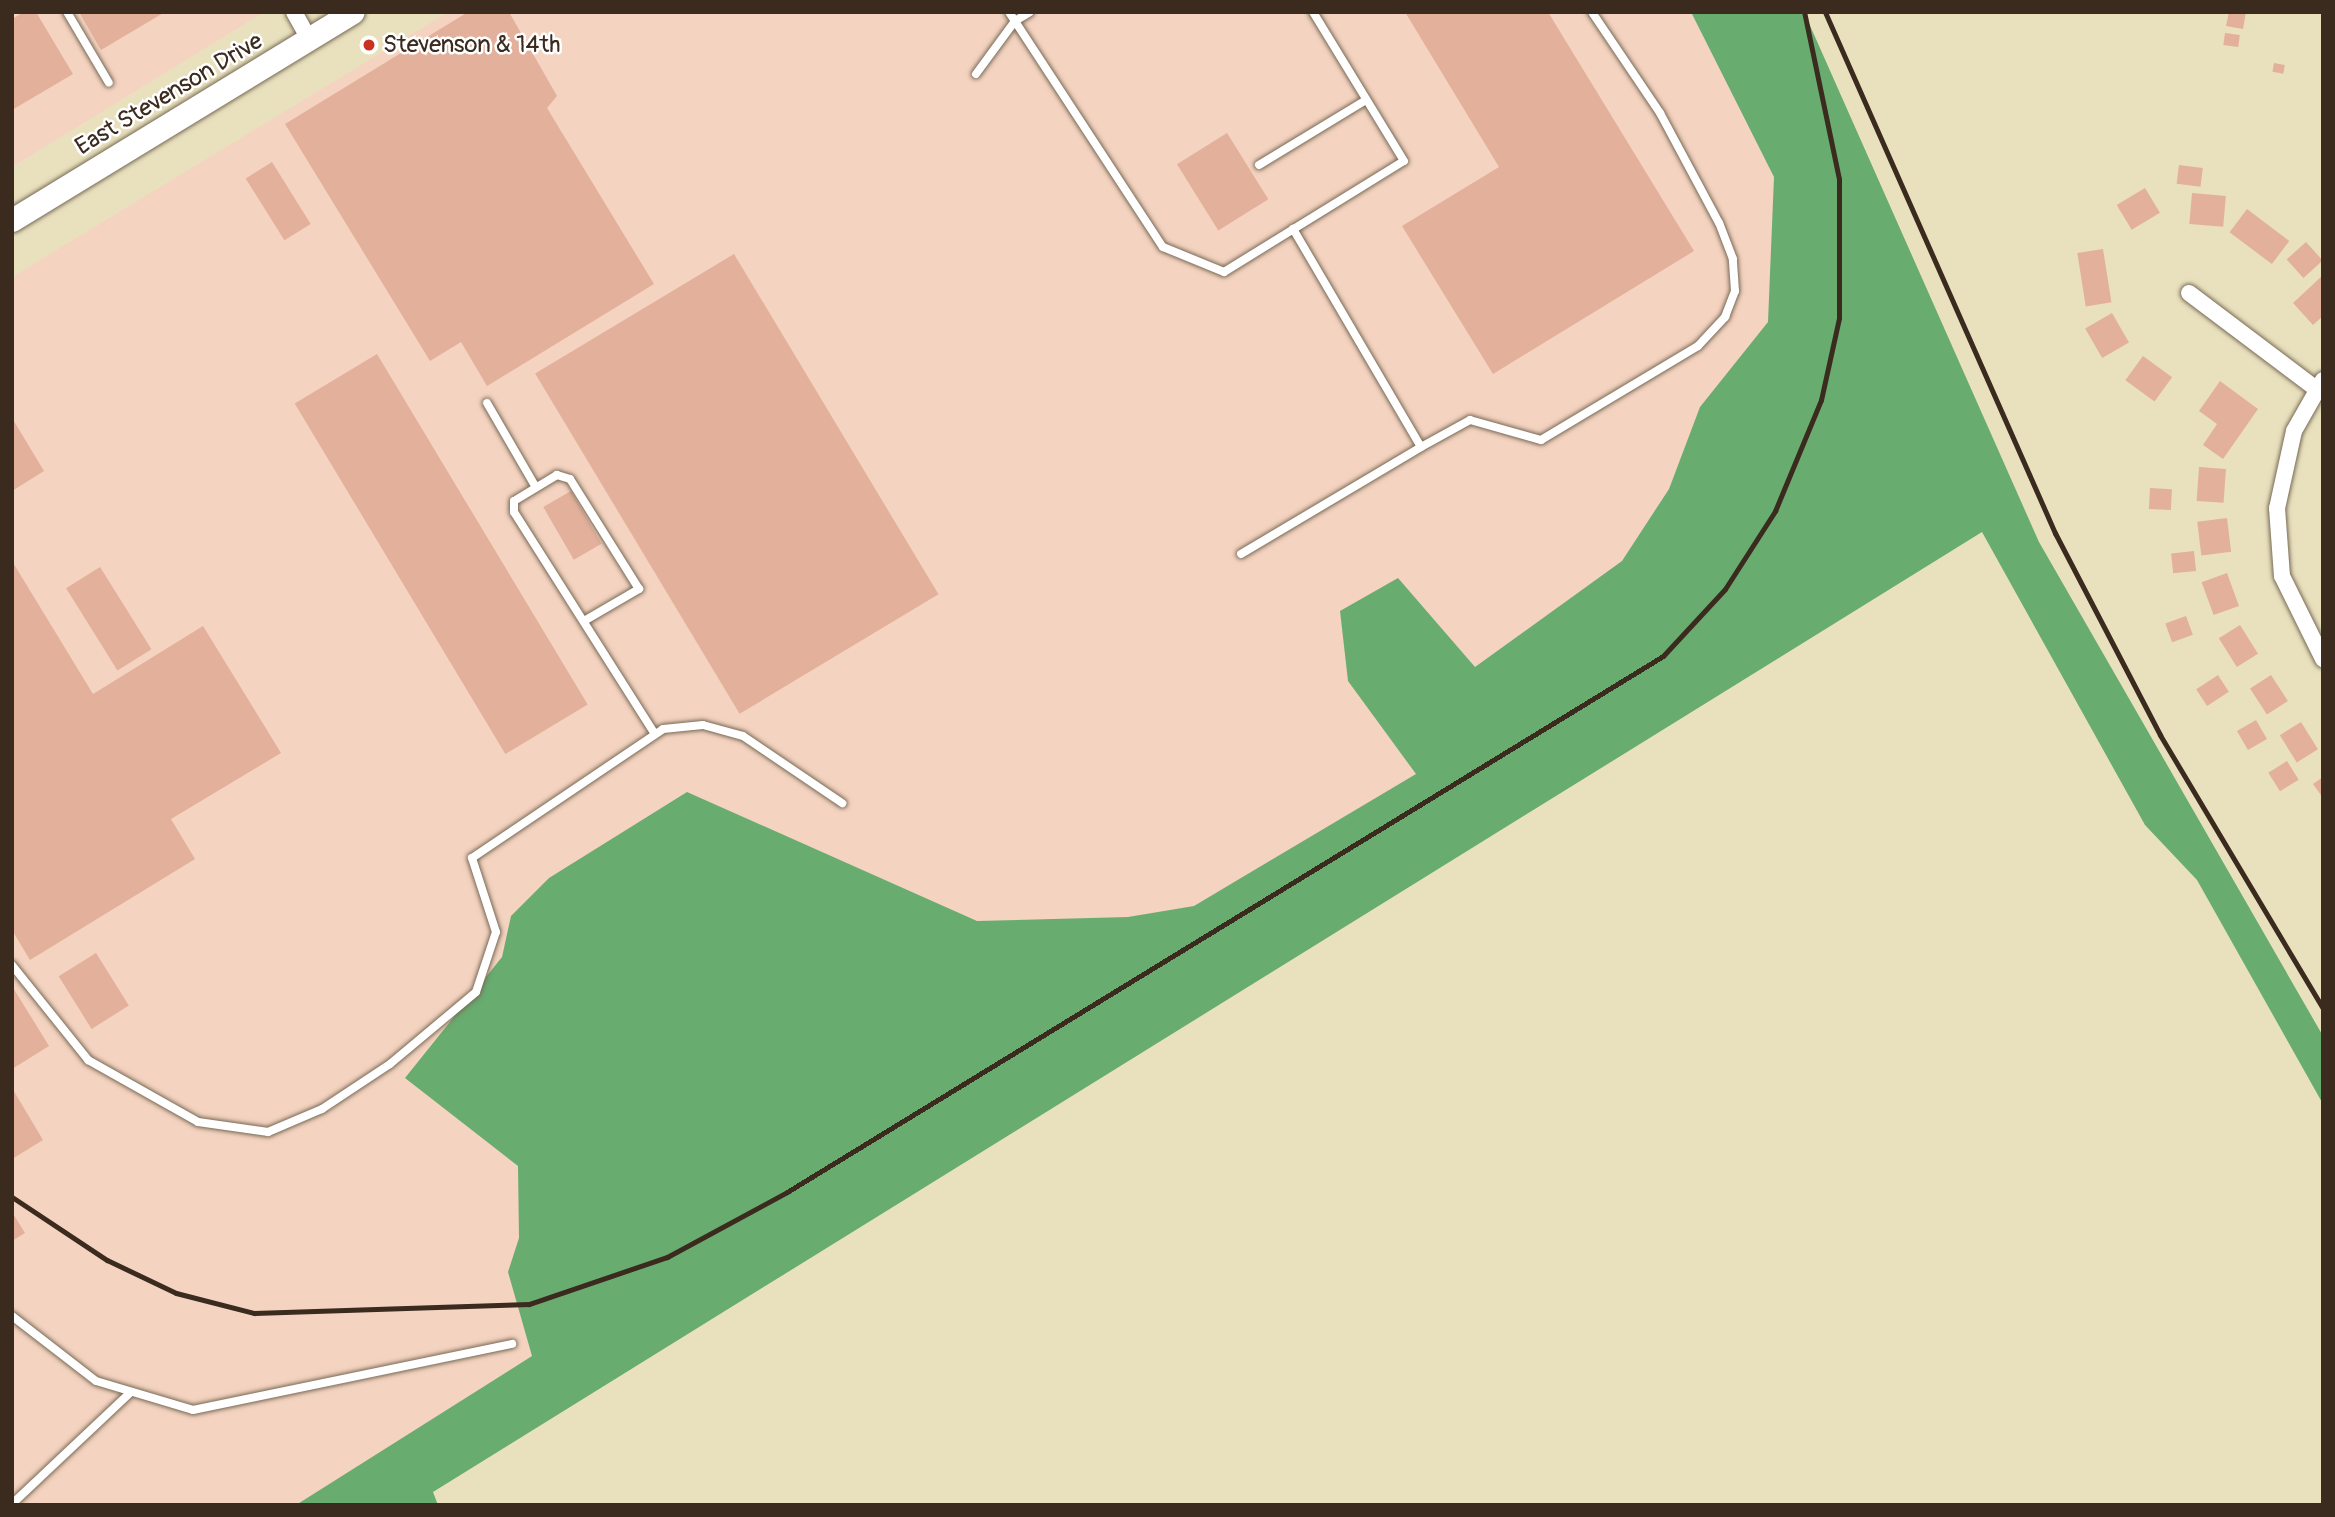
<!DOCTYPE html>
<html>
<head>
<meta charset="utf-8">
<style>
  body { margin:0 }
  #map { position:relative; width:2335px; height:1517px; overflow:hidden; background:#e9e1be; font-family:Pangolin,sans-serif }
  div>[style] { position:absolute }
  .built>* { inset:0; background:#f4d3c0 }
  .forest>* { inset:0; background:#68ac70 }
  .building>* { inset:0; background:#e3b09b; transform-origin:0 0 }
  .roads { filter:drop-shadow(0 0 2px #786a56) drop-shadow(0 0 2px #786a56) }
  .service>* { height:8px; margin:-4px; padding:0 4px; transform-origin:4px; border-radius:4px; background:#fff }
  .minor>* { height:16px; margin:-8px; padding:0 8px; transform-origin:8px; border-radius:8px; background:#fff }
  .secondary>* { height:23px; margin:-11.5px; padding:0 11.5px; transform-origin:11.5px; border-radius:11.5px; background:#fff }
  .rail>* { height:5px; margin:-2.5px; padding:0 2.5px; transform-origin:2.5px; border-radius:2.5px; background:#3b2a1e }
  .dots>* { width:19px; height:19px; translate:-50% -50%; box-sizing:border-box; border:4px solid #fff; border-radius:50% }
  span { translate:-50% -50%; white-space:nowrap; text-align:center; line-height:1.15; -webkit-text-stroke:5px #fff; paint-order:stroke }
  .poi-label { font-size:24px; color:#3b2a1e }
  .left { translate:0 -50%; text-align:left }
  .street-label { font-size:24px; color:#3b2a1e }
  .frame { position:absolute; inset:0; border:14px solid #3b2a1e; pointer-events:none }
</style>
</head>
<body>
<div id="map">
  <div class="built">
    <i style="clip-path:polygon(20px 12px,264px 12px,12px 167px,12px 17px)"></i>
    <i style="clip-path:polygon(448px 12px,1800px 12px,1986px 499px,319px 1505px,12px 1505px,12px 277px)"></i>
  </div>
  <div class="forest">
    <i style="clip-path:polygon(1691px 12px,1804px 12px,2039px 542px,2323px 1036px,2323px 1104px,2197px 880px,2145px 825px,1982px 532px,433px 1492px,438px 1505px,296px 1505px,532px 1356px,508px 1272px,519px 1238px,518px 1166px,405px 1078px,502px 957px,511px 916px,549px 878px,687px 792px,977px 921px,1128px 917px,1194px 906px,1416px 774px,1348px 681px,1340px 611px,1398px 578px,1475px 667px,1622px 561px,1669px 489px,1700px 407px,1768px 322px,1774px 177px)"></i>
  </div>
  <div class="building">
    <i style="clip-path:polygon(24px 12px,36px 12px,73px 74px,12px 110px,12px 19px)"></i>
    <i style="clip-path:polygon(79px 12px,165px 12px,101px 50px)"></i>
    <i style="clip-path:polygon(468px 12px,509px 12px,557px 96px,547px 108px,654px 284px,487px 386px,461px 342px,430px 361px,285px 124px)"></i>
    <i style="clip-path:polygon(1405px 12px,1548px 12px,1694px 251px,1493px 374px,1402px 226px,1499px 167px)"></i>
    <i style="clip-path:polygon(2229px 12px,2246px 12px,2243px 29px,2226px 26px)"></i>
    <i style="left:2225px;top:33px;width:15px;height:12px;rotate:8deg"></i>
    <i style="left:2274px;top:63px;width:11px;height:9px;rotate:10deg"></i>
    <i style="left:1227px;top:133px;width:78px;height:59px;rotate:58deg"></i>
    <i style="left:272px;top:162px;width:73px;height:31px;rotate:58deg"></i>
    <i style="left:2179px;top:165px;width:24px;height:19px;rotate:7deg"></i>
    <i style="left:2145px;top:188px;width:29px;height:33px;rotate:59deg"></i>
    <i style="left:2192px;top:193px;width:34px;height:31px;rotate:5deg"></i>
    <i style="left:2247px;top:209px;width:53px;height:29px;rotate:37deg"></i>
    <i style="left:2306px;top:242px;width:25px;height:26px;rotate:48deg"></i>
    <i style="left:2103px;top:249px;width:54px;height:26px;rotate:81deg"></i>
    <i style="left:734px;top:254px;width:397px;height:232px;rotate:59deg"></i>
    <i style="clip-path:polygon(2323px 275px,2323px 316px,2313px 325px,2293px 303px)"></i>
    <i style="left:2112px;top:313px;width:34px;height:31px;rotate:60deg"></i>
    <i style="left:377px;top:354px;width:409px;height:96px;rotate:59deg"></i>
    <i style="left:2143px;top:356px;width:36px;height:30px;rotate:36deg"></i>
    <i style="clip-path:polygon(2220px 381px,2258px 409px,2223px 459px,2203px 445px,2217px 424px,2199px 411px)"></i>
    <i style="clip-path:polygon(12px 418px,44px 471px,12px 491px)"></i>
    <i style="left:2199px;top:467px;width:27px;height:34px;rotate:4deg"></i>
    <i style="left:2150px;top:488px;width:22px;height:21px;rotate:3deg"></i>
    <i style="left:571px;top:491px;width:61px;height:32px;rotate:60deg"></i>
    <i style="left:2227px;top:518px;width:34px;height:30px;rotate:83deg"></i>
    <i style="left:2194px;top:551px;width:20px;height:23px;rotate:84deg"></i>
    <i style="clip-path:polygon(12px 561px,93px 694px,203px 626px,281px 753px,171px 819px,195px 859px,30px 960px,12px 930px)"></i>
    <i style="left:100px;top:567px;width:97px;height:40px;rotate:58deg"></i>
    <i style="left:2227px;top:573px;width:35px;height:27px;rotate:70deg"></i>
    <i style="left:2186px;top:616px;width:20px;height:22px;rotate:70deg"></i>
    <i style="left:2240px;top:625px;width:34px;height:25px;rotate:58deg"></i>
    <i style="left:2218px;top:675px;width:20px;height:26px;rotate:57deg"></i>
    <i style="left:2271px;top:675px;width:31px;height:25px;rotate:57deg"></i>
    <i style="left:2256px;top:720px;width:22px;height:22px;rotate:60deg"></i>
    <i style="left:2301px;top:722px;width:32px;height:25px;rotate:58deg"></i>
    <i style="left:2287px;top:761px;width:22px;height:22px;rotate:58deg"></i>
    <i style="clip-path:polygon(2323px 777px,2323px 798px,2313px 784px)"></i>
    <i style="left:96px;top:953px;width:62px;height:44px;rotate:58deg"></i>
    <i style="clip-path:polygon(12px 986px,49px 1046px,12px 1069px)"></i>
    <i style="clip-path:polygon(12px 1088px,43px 1140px,12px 1159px)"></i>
    <i style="clip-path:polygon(12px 1212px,25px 1233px,12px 1241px)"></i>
  </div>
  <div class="roads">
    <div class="service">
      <i style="left:67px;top:12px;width:82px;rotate:59.4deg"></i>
      <i style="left:1009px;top:12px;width:281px;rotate:56.8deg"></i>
      <i style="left:1163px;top:247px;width:66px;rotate:22.3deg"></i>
      <i style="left:1224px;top:272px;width:211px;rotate:-31.7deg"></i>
      <i style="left:1404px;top:161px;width:175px;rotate:-121.4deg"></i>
      <i style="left:976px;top:74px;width:66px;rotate:-53.7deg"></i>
      <i style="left:1015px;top:21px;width:17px;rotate:-31deg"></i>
      <i style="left:1259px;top:165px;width:125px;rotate:-31.3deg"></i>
      <i style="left:487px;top:403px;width:94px;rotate:59.9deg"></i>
      <i style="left:1421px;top:447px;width:56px;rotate:-28.9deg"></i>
      <i style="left:1470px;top:420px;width:74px;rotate:15.7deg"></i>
      <i style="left:1541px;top:440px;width:183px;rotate:-30.9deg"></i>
      <i style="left:1698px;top:346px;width:40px;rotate:-47deg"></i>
      <i style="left:1725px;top:317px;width:28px;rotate:-69deg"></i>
      <i style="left:1735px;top:291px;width:32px;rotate:-94deg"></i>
      <i style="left:1733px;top:259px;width:39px;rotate:-111deg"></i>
      <i style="left:1719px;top:223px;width:125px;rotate:-118.2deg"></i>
      <i style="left:1660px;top:113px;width:122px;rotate:-124deg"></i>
      <i style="left:1241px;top:554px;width:209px;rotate:-30.7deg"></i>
      <i style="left:1421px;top:447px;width:253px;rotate:-120.4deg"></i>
      <i style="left:584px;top:621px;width:64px;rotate:-30.2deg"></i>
      <i style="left:639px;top:589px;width:130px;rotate:-122.1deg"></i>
      <i style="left:570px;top:479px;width:14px;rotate:-163deg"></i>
      <i style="left:557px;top:475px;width:50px;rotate:148.8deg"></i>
      <i style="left:514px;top:501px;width:11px;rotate:90deg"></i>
      <i style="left:514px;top:512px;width:263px;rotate:57.6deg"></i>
      <i style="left:12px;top:965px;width:122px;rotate:51.3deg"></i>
      <i style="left:88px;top:1060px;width:126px;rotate:29.4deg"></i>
      <i style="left:198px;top:1122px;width:71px;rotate:8.1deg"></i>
      <i style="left:268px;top:1132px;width:59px;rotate:-23.1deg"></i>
      <i style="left:322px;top:1109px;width:82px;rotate:-33.5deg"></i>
      <i style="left:390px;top:1064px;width:112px;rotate:-39.9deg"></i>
      <i style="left:476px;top:992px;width:63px;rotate:-71.6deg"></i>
      <i style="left:496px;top:932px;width:78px;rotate:-108deg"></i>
      <i style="left:472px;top:858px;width:230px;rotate:-34deg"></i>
      <i style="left:663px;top:729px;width:40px;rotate:-5.7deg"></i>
      <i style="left:703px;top:725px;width:41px;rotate:15.4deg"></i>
      <i style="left:743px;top:736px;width:120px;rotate:34.1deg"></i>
      <i style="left:12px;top:1316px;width:106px;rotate:37.7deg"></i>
      <i style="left:96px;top:1381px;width:101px;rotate:16.6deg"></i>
      <i style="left:193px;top:1410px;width:326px;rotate:-11.7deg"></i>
      <i style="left:12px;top:1504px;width:163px;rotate:-43.3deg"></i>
    </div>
    <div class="minor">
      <i style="left:294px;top:12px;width:31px;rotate:61deg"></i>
      <i style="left:2189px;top:293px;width:158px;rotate:37deg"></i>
      <i style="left:2323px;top:380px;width:59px;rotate:119.6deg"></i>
      <i style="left:2294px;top:431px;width:79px;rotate:102.4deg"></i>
      <i style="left:2277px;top:508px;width:68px;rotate:85.8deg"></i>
      <i style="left:2282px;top:576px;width:93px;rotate:63.7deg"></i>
    </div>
    <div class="secondary">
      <i style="left:12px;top:220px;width:399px;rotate:-31.4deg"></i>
    </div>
  </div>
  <div class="rail">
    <i style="left:1825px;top:12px;width:570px;rotate:66.18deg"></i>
    <i style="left:2055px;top:533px;width:228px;rotate:62.5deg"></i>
    <i style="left:2160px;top:735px;width:318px;rotate:59.2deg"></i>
    <i style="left:12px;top:1197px;width:114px;rotate:33.6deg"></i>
    <i style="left:107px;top:1260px;width:76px;rotate:25.6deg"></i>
    <i style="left:176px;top:1293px;width:81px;rotate:14.4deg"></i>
    <i style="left:254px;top:1313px;width:275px;rotate:-1.9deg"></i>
    <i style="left:529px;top:1304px;width:146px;rotate:-18.8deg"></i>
    <i style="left:667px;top:1257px;width:136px;rotate:-28.4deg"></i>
    <i style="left:787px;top:1192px;width:1027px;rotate:-31.46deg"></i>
    <i style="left:1663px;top:656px;width:91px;rotate:-47.2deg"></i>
    <i style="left:1725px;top:589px;width:93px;rotate:-57.3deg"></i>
    <i style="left:1775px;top:511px;width:120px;rotate:-67.5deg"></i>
    <i style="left:1821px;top:400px;width:84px;rotate:-77.6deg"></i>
    <i style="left:1839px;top:318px;width:139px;rotate:-90deg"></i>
    <i style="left:1839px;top:179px;width:171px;rotate:-101.8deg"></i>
  </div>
  <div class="dots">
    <i style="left:369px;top:45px;background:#c8321e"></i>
  </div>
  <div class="poi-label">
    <span class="left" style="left:383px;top:45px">Stevenson &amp; 14th</span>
  </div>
  <div class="street-label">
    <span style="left:169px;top:94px;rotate:-31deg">East Stevenson Drive</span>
  </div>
  <div class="frame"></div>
</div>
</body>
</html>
